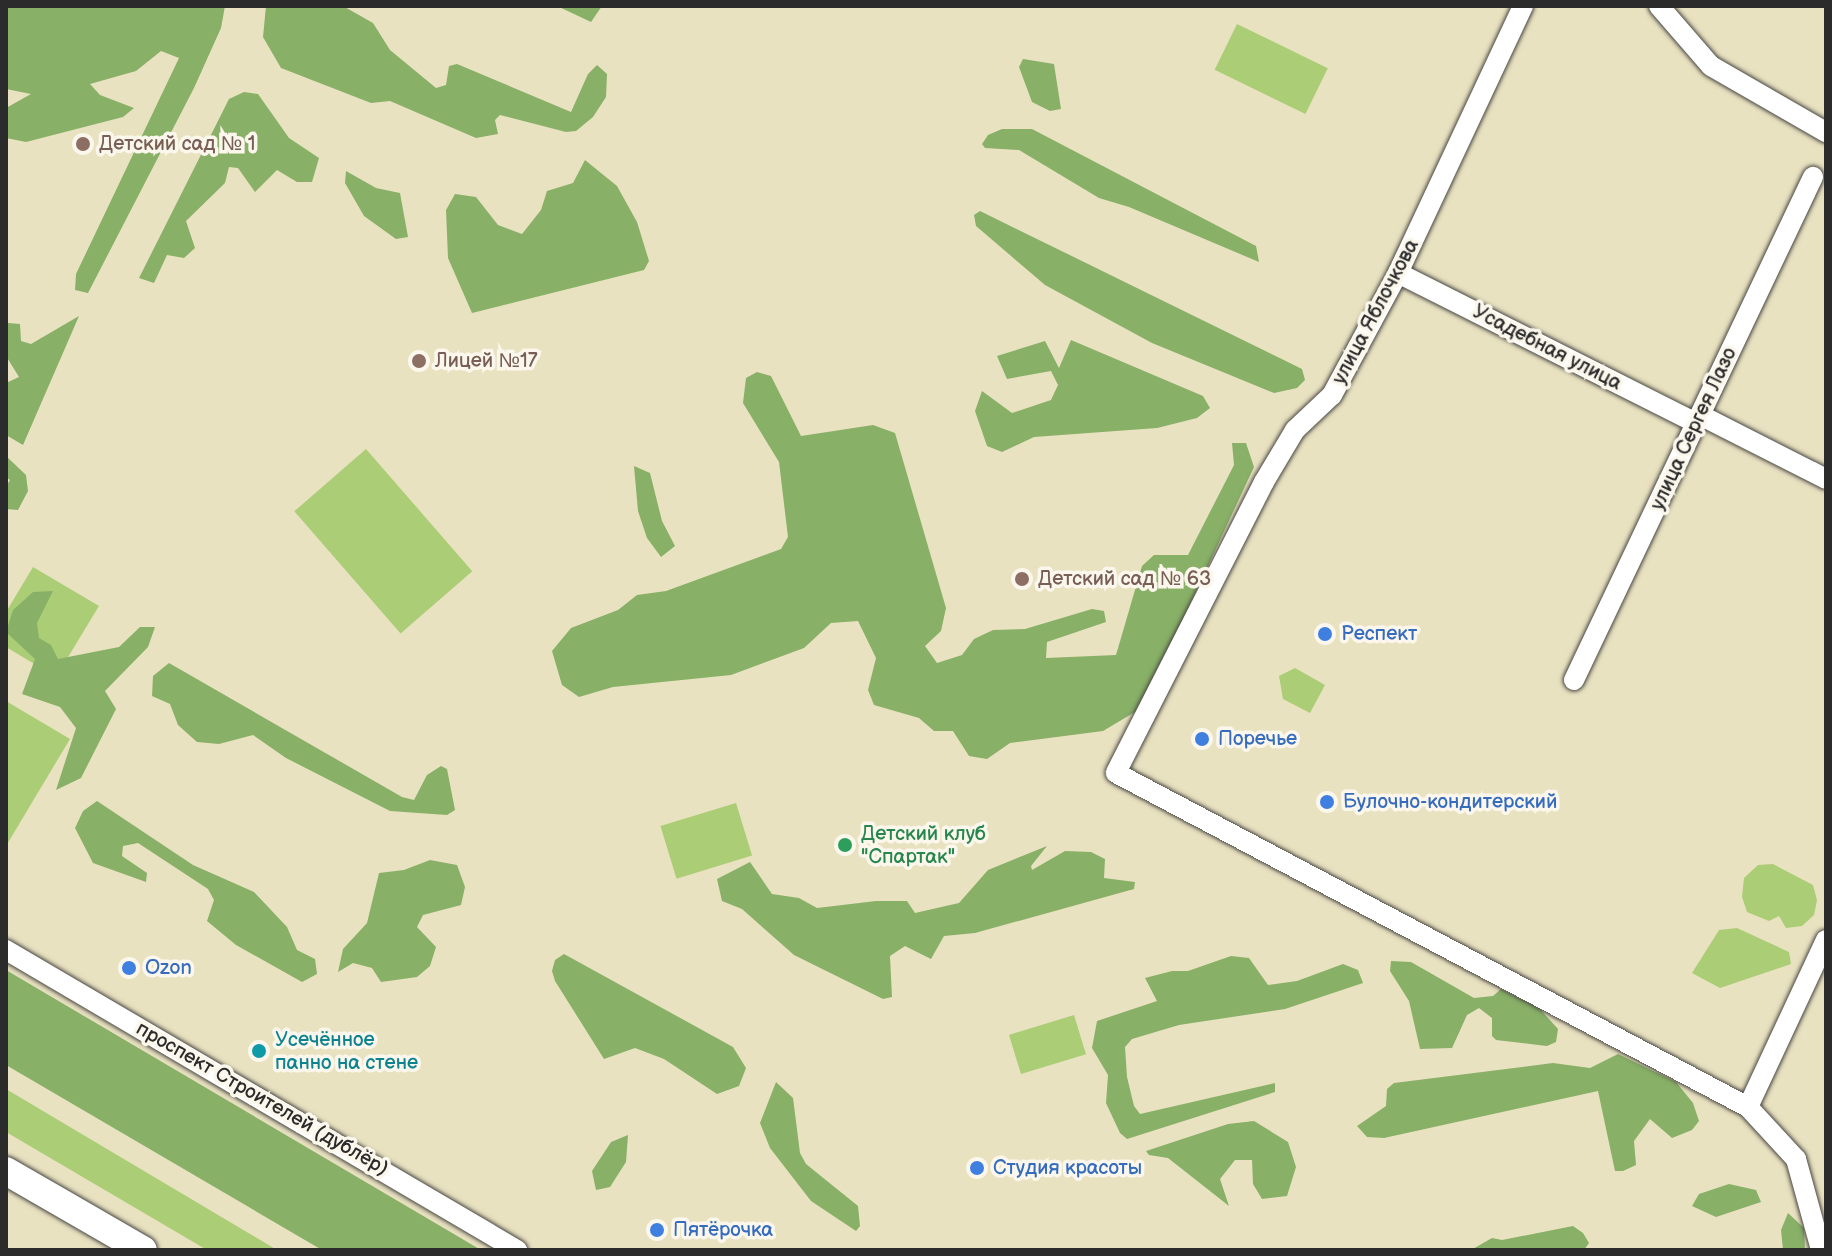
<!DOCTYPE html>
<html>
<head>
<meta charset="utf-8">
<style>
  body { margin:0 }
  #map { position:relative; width:1832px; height:1256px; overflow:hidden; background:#e9e2c1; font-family:"Balsamiq Sans",sans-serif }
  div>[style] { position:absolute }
  .green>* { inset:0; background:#abcd76; transform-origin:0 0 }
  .forest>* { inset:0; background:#88b067 }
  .roads { filter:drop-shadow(0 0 2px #484642) drop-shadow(0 0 2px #484642) }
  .street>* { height:20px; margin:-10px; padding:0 10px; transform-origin:10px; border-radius:10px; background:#fff }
  .secondary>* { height:28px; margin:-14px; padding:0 14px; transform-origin:14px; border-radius:14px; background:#fff }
  .dots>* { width:22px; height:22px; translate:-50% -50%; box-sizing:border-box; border:4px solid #fbf7ec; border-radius:50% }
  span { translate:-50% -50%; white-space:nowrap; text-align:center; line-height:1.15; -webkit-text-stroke:7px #fbf7ec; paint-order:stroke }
  .education-label { font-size:20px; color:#785e54 }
  .left { translate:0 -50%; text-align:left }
  .street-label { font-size:20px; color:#2b2b2b }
  .shop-label { font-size:20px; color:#366cbe }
  .leisure-label { font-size:20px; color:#27864d }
  .culture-label { font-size:20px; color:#0d838f }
  .frame { position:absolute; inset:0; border:8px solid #2b2b2b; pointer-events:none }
</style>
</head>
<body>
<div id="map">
  <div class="green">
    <i style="left:1237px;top:24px;width:101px;height:51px;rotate:26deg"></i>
    <i style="left:366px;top:449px;width:162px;height:95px;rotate:49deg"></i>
    <i style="clip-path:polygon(33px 567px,99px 606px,56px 677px,6px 647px,6px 612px)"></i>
    <i style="clip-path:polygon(1295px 668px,1325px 685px,1310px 713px,1283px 699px,1279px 676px)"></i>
    <i style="clip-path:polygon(6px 701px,70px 739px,6px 846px)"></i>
    <i style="left:736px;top:803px;width:55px;height:79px;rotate:73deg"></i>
    <i style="clip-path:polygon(1773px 864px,1813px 885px,1817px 900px,1814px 915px,1802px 926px,1786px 928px,1779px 916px,1769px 921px,1747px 912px,1742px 897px,1744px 878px,1758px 865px)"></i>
    <i style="clip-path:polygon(1737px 928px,1789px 952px,1791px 964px,1720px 988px,1692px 973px,1719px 930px)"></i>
    <i style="left:1074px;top:1015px;width:41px;height:68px;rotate:73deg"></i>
    <i style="clip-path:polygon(6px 1089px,277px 1250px,207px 1250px,6px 1132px)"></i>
  </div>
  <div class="forest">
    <i style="clip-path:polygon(6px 6px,225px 6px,221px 28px,194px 88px,88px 293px,75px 290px,76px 274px,179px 58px,161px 51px,136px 71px,90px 84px,100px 95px,134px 108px,123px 117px,26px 142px,6px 138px,6px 108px,31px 94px,6px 89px)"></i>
    <i style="clip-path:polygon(266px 6px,343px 6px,373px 23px,390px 50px,436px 88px,446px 85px,449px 66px,457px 64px,571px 112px,588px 74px,597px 65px,607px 74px,606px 97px,593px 117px,576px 131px,566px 132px,500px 115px,495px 120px,498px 134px,476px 138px,390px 101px,371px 103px,281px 68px,263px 37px)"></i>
    <i style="clip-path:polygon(557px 6px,602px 6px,591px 22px)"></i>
    <i style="clip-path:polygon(1023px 59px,1054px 64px,1061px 109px,1050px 111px,1032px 102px,1019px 67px)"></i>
    <i style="clip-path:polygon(244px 92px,258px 94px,289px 138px,319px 158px,312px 182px,297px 182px,277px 170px,255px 192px,238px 168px,229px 167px,225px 183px,186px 221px,195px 248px,184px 258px,167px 255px,154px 283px,139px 278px,229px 99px)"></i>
    <i style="clip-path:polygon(1002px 129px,1032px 129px,1256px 246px,1259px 262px,1129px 207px,1099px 198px,1019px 150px,985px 148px,982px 144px,988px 135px)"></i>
    <i style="clip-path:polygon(585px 160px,617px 186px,637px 222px,649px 261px,644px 270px,472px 313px,448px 258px,446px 210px,455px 194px,476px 197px,498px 225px,522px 234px,541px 210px,547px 191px,573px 183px)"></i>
    <i style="clip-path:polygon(346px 171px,376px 188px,400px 193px,408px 237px,396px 239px,364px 216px,345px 183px)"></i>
    <i style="clip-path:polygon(980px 211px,1302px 369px,1305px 380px,1297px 388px,1274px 393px,1152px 343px,1045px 285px,976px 226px,974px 215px)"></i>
    <i style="clip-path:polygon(79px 316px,23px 445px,6px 435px,6px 383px,19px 377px,6px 356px,8px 323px,20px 324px,21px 341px,31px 344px)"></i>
    <i style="clip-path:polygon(1071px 340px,1203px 396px,1210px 408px,1197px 418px,1157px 428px,1034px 437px,1002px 452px,987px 446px,975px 411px,982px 391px,1012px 413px,1051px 400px,1058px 385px,1051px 371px,1007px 379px,997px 356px,1045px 341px,1059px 368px)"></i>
    <i style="clip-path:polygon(757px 372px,771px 376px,801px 436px,873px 425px,895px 433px,946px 608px,941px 631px,925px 646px,937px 663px,962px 655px,974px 639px,993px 630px,1025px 629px,1092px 609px,1104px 611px,1106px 622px,1047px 642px,1046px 658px,1116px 655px,1142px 566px,1154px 555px,1188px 555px,1234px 465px,1232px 443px,1246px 443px,1254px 467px,1158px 673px,1135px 712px,1103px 731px,1010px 743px,987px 759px,969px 756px,953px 731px,934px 731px,919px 718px,874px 705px,868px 690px,876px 658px,858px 621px,831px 623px,804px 648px,731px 675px,613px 687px,579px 697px,562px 685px,552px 651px,571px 628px,618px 610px,637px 595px,666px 591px,781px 549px,788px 537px,779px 462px,743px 403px,746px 378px)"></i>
    <i style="clip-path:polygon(6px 456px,26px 475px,28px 491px,18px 510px,6px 509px,6px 487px,10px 480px,6px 477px)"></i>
    <i style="clip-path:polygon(634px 466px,650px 473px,662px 521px,675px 546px,661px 557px,647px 538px,638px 511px)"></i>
    <i style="clip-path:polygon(53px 591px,37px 623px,39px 638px,51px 645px,58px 659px,119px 647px,140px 627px,155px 627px,148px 647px,105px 691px,116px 709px,81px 778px,56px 790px,76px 728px,60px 707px,22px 694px,35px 659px,6px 632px,13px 610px,33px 592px)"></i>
    <i style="clip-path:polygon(169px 663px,402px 797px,414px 800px,427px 775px,441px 766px,447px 769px,455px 810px,447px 815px,390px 811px,286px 758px,253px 735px,219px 744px,197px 742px,178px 725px,170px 704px,152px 696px,153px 676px)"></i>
    <i style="clip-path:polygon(97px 801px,193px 865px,254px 892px,287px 927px,297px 950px,315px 959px,317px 974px,302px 982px,236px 945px,207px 921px,214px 900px,208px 889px,138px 843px,123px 846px,122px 856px,147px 873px,146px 882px,93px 863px,75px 828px,83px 811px)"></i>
    <i style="clip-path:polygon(1047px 846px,1031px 866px,1032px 870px,1065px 851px,1091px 852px,1105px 859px,1104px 878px,1135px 882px,1134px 889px,975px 933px,944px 936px,931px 959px,905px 946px,890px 956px,892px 997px,883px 999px,794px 955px,742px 909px,722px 901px,717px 879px,750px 862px,772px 894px,799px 898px,817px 908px,876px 901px,907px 901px,915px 913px,959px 903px,988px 870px)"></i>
    <i style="clip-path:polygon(430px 860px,457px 865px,465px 887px,461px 905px,423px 915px,417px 927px,436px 947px,430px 966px,417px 977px,381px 982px,372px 968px,353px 963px,338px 972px,343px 949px,367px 923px,379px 873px,404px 870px)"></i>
    <i style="clip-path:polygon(564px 954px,733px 1047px,746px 1068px,739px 1086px,717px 1094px,664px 1059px,635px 1048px,604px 1059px,555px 981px,552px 971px,555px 960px)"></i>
    <i style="clip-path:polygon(1231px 956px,1249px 958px,1268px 985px,1297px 981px,1343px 964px,1358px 970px,1363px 983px,1285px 1009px,1179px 1025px,1132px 1039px,1125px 1047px,1127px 1077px,1134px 1106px,1140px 1114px,1275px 1083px,1275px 1092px,1127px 1139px,1120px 1133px,1106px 1103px,1108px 1075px,1092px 1048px,1097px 1021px,1157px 1001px,1145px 978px,1172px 971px,1188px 971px)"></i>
    <i style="clip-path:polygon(1391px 961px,1411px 962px,1474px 998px,1493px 996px,1501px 989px,1539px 1008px,1558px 1029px,1556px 1042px,1547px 1046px,1496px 1040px,1492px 1036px,1492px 1018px,1479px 1008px,1467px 1015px,1452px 1048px,1420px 1049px,1409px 1001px,1390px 971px)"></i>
    <i style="clip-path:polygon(6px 970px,481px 1250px,322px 1250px,6px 1065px)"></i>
    <i style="clip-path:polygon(1618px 1054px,1676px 1082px,1693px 1103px,1699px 1121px,1692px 1130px,1672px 1138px,1650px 1119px,1634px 1141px,1636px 1165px,1623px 1171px,1615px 1171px,1598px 1091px,1384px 1138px,1367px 1137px,1357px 1126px,1386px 1106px,1387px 1089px,1394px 1083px,1553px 1063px,1590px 1068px)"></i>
    <i style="clip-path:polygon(776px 1082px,793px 1098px,800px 1153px,806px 1164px,858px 1206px,860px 1226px,856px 1231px,811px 1201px,770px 1148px,760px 1123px)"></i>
    <i style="clip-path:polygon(1254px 1121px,1288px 1142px,1296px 1167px,1287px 1196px,1262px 1199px,1253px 1184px,1252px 1160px,1235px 1160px,1220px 1179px,1229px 1206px,1168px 1158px,1149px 1155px,1146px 1151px,1228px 1124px)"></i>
    <i style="clip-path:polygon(628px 1135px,626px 1162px,610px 1187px,596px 1190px,592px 1171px,611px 1142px)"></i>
    <i style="clip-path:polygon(1729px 1184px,1756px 1190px,1761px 1202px,1716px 1217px,1692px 1206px,1699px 1194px)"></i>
    <i style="clip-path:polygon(1788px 1213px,1804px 1228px,1805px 1250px,1783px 1250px,1781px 1230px)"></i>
    <i style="clip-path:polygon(1573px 1226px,1583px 1233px,1589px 1243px,1584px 1250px,1471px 1250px,1492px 1238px,1502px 1240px)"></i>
  </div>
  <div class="roads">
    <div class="street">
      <i style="left:1523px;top:6px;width:295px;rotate:115.1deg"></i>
      <i style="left:1398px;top:273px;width:139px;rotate:118.4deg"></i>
      <i style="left:1332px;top:395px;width:51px;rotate:136.6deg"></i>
      <i style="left:1295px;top:430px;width:61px;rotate:120.8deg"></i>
      <i style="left:1264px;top:482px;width:326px;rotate:117deg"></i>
      <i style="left:1116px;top:773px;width:715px;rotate:27.86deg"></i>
      <i style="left:1748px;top:1107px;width:71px;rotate:47.3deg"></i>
      <i style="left:1796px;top:1159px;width:94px;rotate:74.6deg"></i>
      <i style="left:1659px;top:6px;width:79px;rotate:49.1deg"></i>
      <i style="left:1711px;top:66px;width:133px;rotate:29.9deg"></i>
      <i style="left:1398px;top:273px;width:334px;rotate:26.7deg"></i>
      <i style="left:1700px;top:415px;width:141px;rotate:26.9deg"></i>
      <i style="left:1574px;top:680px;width:557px;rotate:-64.59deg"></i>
      <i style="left:6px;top:950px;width:593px;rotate:30.42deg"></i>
      <i style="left:1748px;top:1107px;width:184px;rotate:-65deg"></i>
    </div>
    <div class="secondary">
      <i style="left:6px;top:1171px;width:158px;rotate:30deg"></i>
    </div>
  </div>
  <div class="dots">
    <i style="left:83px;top:144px;background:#8d6e63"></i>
    <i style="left:419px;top:361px;background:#8d6e63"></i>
    <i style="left:1022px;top:579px;background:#8d6e63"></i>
    <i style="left:1325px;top:634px;background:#3f7fe0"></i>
    <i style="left:1202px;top:739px;background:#3f7fe0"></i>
    <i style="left:1327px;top:802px;background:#3f7fe0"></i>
    <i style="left:845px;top:845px;background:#2e9e5b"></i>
    <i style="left:129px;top:968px;background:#3f7fe0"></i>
    <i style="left:259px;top:1051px;background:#0f9aa8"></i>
    <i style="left:977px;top:1168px;background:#3f7fe0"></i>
    <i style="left:657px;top:1230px;background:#3f7fe0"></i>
  </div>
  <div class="education-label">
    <span class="left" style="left:99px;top:144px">Детский сад № 1</span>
    <span class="left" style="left:435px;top:361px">Лицей №17</span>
    <span class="left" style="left:1038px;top:579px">Детский сад № 63</span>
  </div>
  <div class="street-label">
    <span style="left:1376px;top:312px;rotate:-62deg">улица Яблочкова</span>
    <span style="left:1547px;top:348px;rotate:27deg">Усадебная улица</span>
    <span style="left:1694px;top:429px;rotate:-65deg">улица Сергея Лазо</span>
    <span style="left:262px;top:1099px;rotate:30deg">проспект Строителей (дублёр)</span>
  </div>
  <div class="shop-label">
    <span class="left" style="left:1341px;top:634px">Респект</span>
    <span class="left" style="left:1218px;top:739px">Поречье</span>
    <span class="left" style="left:1343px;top:802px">Булочно-кондитерский</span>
    <span class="left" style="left:145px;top:968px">Ozon</span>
    <span class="left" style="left:993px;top:1168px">Студия красоты</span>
    <span class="left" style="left:673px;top:1230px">Пятёрочка</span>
  </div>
  <div class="leisure-label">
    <span class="left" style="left:861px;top:846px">Детский клуб<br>"Спартак"</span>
  </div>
  <div class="culture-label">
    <span class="left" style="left:275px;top:1052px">Усечённое<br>панно на стене</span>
  </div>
  <div class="frame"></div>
</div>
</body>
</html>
